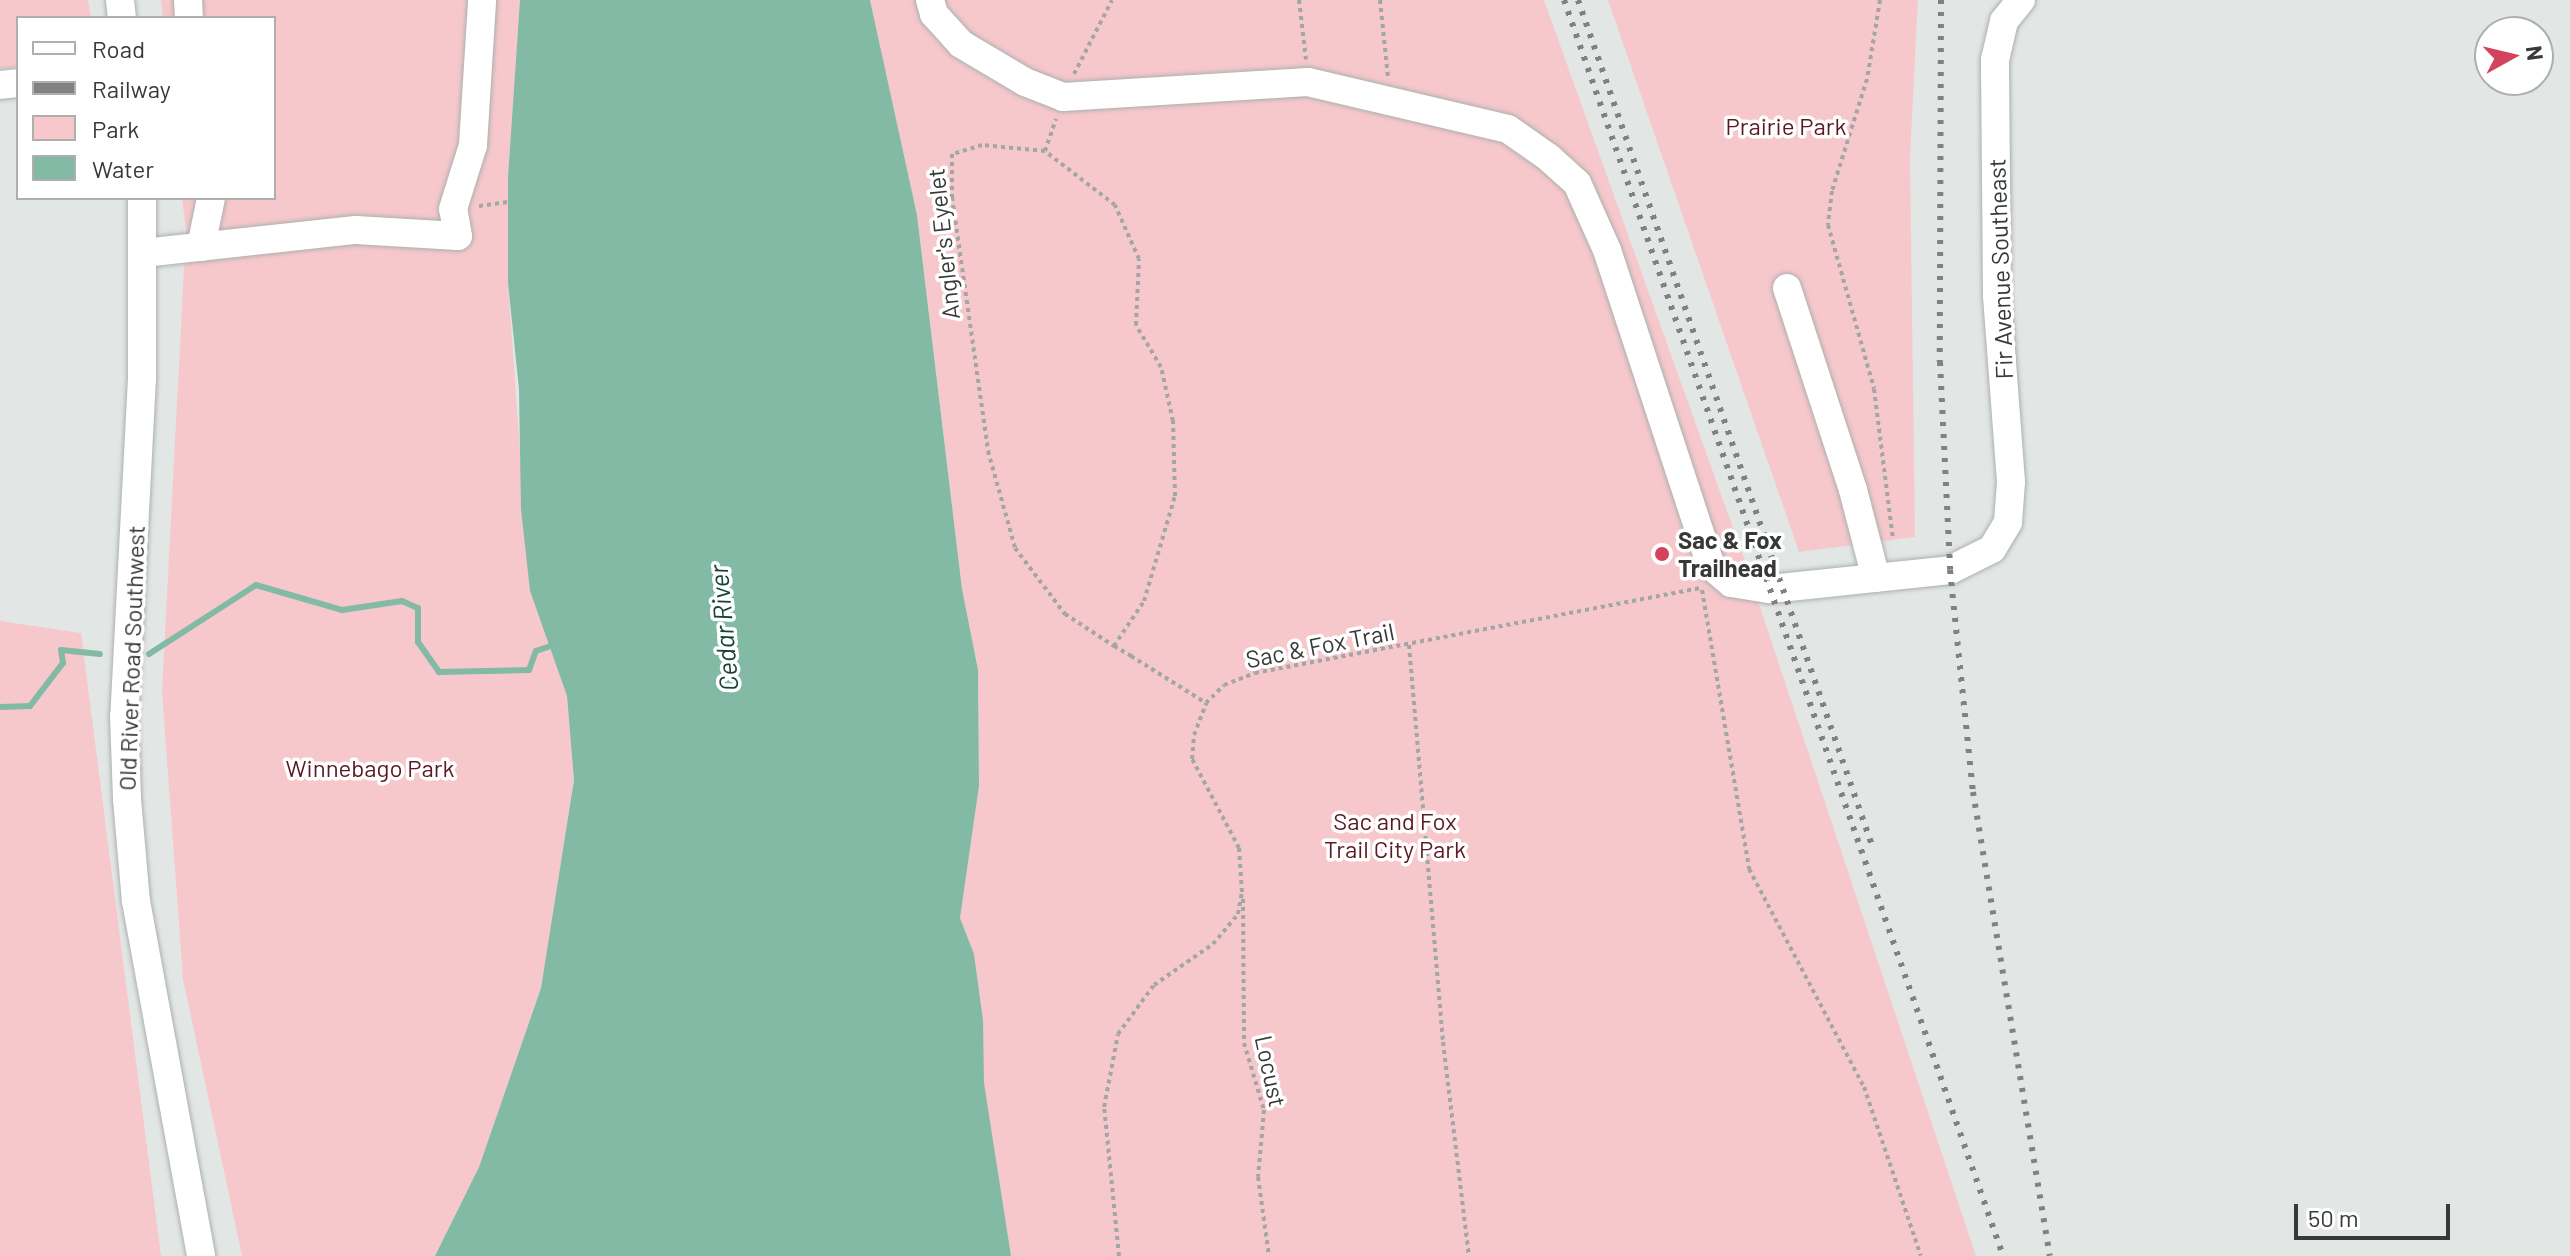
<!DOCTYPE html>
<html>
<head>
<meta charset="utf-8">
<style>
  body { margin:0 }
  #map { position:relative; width:2570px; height:1256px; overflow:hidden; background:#e2e7e5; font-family:Barlow,sans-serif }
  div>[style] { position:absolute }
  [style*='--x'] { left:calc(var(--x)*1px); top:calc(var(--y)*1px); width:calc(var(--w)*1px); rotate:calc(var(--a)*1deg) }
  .green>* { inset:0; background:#f7c8cb }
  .water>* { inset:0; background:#82baa6 }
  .stream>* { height:6px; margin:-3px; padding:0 3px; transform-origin:3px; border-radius:3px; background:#82baa6 }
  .path>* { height:4px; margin-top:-2px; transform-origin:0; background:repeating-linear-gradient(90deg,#a3a6a5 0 4px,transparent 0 8px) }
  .roads { filter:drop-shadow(0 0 2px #acb0af) drop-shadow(0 0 2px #acb0af) }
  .minor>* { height:28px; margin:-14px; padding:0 14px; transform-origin:14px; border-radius:14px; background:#fff }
  .rail>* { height:6px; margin-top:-3px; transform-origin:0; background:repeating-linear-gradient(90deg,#808281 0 4px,transparent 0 12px) }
  .dots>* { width:22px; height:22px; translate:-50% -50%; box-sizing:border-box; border:4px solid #fff; border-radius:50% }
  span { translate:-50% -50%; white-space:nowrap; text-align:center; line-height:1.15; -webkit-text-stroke:7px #fff; paint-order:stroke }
  .park-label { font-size:24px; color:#5a1924 }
  .street-label { font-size:24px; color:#373838 }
  .poi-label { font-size:24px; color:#373838; font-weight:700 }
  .left { translate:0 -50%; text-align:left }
  .water-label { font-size:26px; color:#154537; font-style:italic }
  .legend { position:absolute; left:16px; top:16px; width:260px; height:184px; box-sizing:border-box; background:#fff; border:2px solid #afafaf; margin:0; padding:10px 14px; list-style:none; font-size:24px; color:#373838 }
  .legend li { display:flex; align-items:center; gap:16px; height:40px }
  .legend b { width:40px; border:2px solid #afafaf }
  .north { position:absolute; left:2474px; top:16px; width:80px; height:80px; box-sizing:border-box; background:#fff; border:2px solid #afafaf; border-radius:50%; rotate:82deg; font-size:22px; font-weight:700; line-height:32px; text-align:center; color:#373838 }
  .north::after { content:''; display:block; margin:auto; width:28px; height:36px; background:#d4435e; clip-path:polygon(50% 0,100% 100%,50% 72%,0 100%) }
  .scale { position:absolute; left:2294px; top:1204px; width:156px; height:36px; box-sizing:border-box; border:4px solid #373838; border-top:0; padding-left:10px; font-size:24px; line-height:28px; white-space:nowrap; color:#373838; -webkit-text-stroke:6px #fff; paint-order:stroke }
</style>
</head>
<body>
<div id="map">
  <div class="green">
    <div style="clip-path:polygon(0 0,88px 0,91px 18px,18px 18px,18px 67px,0 69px)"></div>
    <div style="clip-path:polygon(161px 0,520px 0,508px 177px,508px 283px,530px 591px,567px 696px,574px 780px,541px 988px,479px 1167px,435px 1256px,242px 1256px,183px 979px,162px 691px,186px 230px,182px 198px,274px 198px,274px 18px,163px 18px)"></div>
    <div style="clip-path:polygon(870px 0,1544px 0,1742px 553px,1976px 1256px,1011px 1256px,983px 1083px,983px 1020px,974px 954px,960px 918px,979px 786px,978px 671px,962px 589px,917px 215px)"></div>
    <div style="clip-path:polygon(1608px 0,1918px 0,1910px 158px,1915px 537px,1799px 552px)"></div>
    <div style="clip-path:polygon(0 621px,81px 633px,161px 1256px,0 1256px)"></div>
  </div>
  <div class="water">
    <div style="clip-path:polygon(520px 0,870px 0,917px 215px,962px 589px,978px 670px,979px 786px,960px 918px,974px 954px,983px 1020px,984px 1083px,1011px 1256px,435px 1256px,479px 1167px,541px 988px,574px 780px,567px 696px,530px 591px,521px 509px,519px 389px,508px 283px,508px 177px)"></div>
  </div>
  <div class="stream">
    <div style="--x:149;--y:654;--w:127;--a:-32.8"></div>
    <div style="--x:256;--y:585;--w:90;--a:16.2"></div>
    <div style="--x:342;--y:610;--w:61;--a:-8.5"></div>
    <div style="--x:402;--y:601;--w:17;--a:24"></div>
    <div style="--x:418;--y:608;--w:34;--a:90"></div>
    <div style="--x:418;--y:642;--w:37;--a:55"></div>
    <div style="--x:439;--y:672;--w:90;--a:-1.3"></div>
    <div style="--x:529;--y:670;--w:20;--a:-70"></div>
    <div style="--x:536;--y:651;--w:21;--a:-19"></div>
    <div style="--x:0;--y:707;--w:30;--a:-2"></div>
    <div style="--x:30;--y:706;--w:54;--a:-52.5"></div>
    <div style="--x:63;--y:663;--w:13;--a:-99"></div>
    <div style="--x:61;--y:650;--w:39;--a:6"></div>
  </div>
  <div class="path">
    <div style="--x:1299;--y:0;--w:60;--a:83.3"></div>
    <div style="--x:1380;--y:0;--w:77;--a:84.1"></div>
    <div style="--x:1880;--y:0;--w:80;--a:99.3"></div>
    <div style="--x:1867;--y:79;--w:117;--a:107.4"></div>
    <div style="--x:1832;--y:191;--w:34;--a:97"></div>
    <div style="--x:1828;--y:225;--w:170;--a:74.3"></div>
    <div style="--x:1874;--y:389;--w:151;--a:82.8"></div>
    <div style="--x:1074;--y:74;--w:83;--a:-62.8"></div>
    <div style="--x:1045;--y:151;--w:34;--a:-71"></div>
    <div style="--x:479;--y:206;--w:29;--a:-8"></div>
    <div style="--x:1702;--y:590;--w:283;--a:80.4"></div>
    <div style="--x:1749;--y:869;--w:246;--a:62.2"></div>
    <div style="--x:1864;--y:1087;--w:178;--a:71.4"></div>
    <div style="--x:1409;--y:645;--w:398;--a:85.1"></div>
    <div style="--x:1443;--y:1042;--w:216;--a:83.1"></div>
    <div style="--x:1114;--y:646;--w:54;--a:-56.3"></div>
    <div style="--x:1144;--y:601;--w:109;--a:-73.6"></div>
    <div style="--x:1175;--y:496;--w:75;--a:-91.5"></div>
    <div style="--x:1173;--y:421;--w:55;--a:-102.5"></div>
    <div style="--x:1161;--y:367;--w:49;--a:-120.8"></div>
    <div style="--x:1136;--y:325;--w:66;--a:-87.4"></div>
    <div style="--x:1139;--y:259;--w:59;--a:-114"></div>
    <div style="--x:1115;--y:205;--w:88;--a:-142.4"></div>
    <div style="--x:1045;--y:151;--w:63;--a:-174.6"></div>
    <div style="--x:982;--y:145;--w:31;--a:163"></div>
    <div style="--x:952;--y:154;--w:43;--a:90"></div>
    <div style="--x:952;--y:197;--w:257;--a:81.9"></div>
    <div style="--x:988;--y:451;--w:101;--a:74.4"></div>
    <div style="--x:1015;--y:548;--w:83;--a:52.9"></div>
    <div style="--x:1065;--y:614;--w:59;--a:33.1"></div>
    <div style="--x:1114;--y:646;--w:20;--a:30"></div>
    <div style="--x:1131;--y:656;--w:89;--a:32.1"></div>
    <div style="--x:1243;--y:899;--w:144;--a:89.6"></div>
    <div style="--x:1244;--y:1043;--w:70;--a:73.4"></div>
    <div style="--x:1264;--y:1110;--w:67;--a:95.1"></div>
    <div style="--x:1258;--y:1177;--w:80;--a:82.1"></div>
    <div style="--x:1119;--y:1256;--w:150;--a:-95.7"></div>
    <div style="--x:1104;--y:1107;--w:74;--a:-79.1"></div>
    <div style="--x:1118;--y:1034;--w:61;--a:-53.7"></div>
    <div style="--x:1154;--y:985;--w:72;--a:-34.8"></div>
    <div style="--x:1213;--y:944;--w:39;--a:-50"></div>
    <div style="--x:1238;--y:914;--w:22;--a:-80"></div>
    <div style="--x:1242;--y:892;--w:44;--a:-93.9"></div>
    <div style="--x:1239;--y:848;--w:101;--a:-117.8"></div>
    <div style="--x:1192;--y:759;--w:24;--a:-85"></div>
    <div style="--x:1194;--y:735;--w:34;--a:-69"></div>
    <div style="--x:1206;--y:703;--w:25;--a:-45"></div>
    <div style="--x:1224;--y:685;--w:33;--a:-21"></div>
    <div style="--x:1255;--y:673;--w:452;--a:-10.8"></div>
  </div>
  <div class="roads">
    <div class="minor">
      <div style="--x:120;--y:0;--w:18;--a:84"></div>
      <div style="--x:188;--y:0;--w:18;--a:87"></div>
      <div style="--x:930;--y:0;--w:15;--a:74"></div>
      <div style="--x:934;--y:14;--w:40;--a:48"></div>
      <div style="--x:961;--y:44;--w:74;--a:30.7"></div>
      <div style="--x:1025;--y:82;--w:41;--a:21.5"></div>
      <div style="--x:1063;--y:97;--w:245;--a:-3.5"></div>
      <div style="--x:1308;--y:82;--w:205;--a:13.2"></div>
      <div style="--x:1508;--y:129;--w:49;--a:35"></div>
      <div style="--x:1548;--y:157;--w:39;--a:42"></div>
      <div style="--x:1577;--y:183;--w:73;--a:65.9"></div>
      <div style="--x:1607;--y:250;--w:333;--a:71.8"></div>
      <div style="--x:1711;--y:566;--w:26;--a:40"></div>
      <div style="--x:1731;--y:583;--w:39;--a:9"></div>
      <div style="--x:1770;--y:589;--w:181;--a:-6"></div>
      <div style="--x:1950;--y:570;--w:47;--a:-26.6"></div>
      <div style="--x:1992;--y:549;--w:31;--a:-59"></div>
      <div style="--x:2008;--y:522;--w:40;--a:-85.7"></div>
      <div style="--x:2011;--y:482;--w:188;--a:-94.3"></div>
      <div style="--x:1997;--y:295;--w:235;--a:-90.5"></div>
      <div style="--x:1995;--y:60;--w:40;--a:-77"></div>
      <div style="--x:2004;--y:21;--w:27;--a:-51"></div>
      <div style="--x:0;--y:85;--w:18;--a:-6"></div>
      <div style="--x:142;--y:198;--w:180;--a:90"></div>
      <div style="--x:142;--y:378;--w:338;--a:93"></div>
      <div style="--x:124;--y:716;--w:83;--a:87.9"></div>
      <div style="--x:127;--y:799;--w:102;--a:85"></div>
      <div style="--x:136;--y:901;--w:361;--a:79.6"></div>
      <div style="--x:201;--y:247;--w:50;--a:-78.5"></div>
      <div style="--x:143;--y:253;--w:214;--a:-6.2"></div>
      <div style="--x:356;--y:230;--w:102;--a:3.4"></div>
      <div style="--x:458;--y:236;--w:27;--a:-100"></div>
      <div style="--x:453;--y:209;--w:67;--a:-72.6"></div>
      <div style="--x:473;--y:145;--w:145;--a:-86.4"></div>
      <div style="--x:1787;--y:288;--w:213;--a:71.9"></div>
      <div style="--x:1853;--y:490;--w:91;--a:75.4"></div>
    </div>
  </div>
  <div class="rail">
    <div style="--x:1564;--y:0;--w:1331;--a:70.73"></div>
    <div style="--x:1578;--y:0;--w:898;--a:70.82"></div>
    <div style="--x:1941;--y:0;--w:362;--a:90.2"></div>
    <div style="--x:1940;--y:362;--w:208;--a:87.2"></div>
    <div style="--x:1950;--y:570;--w:223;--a:84.1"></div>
    <div style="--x:1973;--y:792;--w:470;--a:80.6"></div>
  </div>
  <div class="dots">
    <div style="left:1662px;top:554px;background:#d4435e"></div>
  </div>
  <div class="park-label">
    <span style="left:1786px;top:126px">Prairie Park</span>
    <span style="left:370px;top:768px">Winnebago Park</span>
    <span style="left:1395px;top:835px">Sac and Fox<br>Trail City Park</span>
  </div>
  <div class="street-label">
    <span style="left:943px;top:244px;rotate:-96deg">Angler's Eyelet</span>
    <span style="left:2000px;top:269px;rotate:-92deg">Fir Avenue Southeast</span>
    <span style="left:1320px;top:645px;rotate:-11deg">Sac &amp; Fox Trail</span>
    <span style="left:131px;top:658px;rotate:-88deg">Old River Road Southwest</span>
    <span style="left:1271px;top:1071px;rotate:78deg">Locust</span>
  </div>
  <div class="poi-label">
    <span class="left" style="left:1678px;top:554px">Sac &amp; Fox<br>Trailhead</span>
  </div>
  <div class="water-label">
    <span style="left:723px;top:628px;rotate:-95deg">Cedar River</span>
  </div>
  <ul class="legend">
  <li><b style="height:10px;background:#fff"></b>Road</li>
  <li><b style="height:10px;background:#808281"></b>Railway</li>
  <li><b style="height:22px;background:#f7c8cb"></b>Park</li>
  <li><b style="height:22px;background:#82baa6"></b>Water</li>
  </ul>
  <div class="north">N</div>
  <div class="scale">50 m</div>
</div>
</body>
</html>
